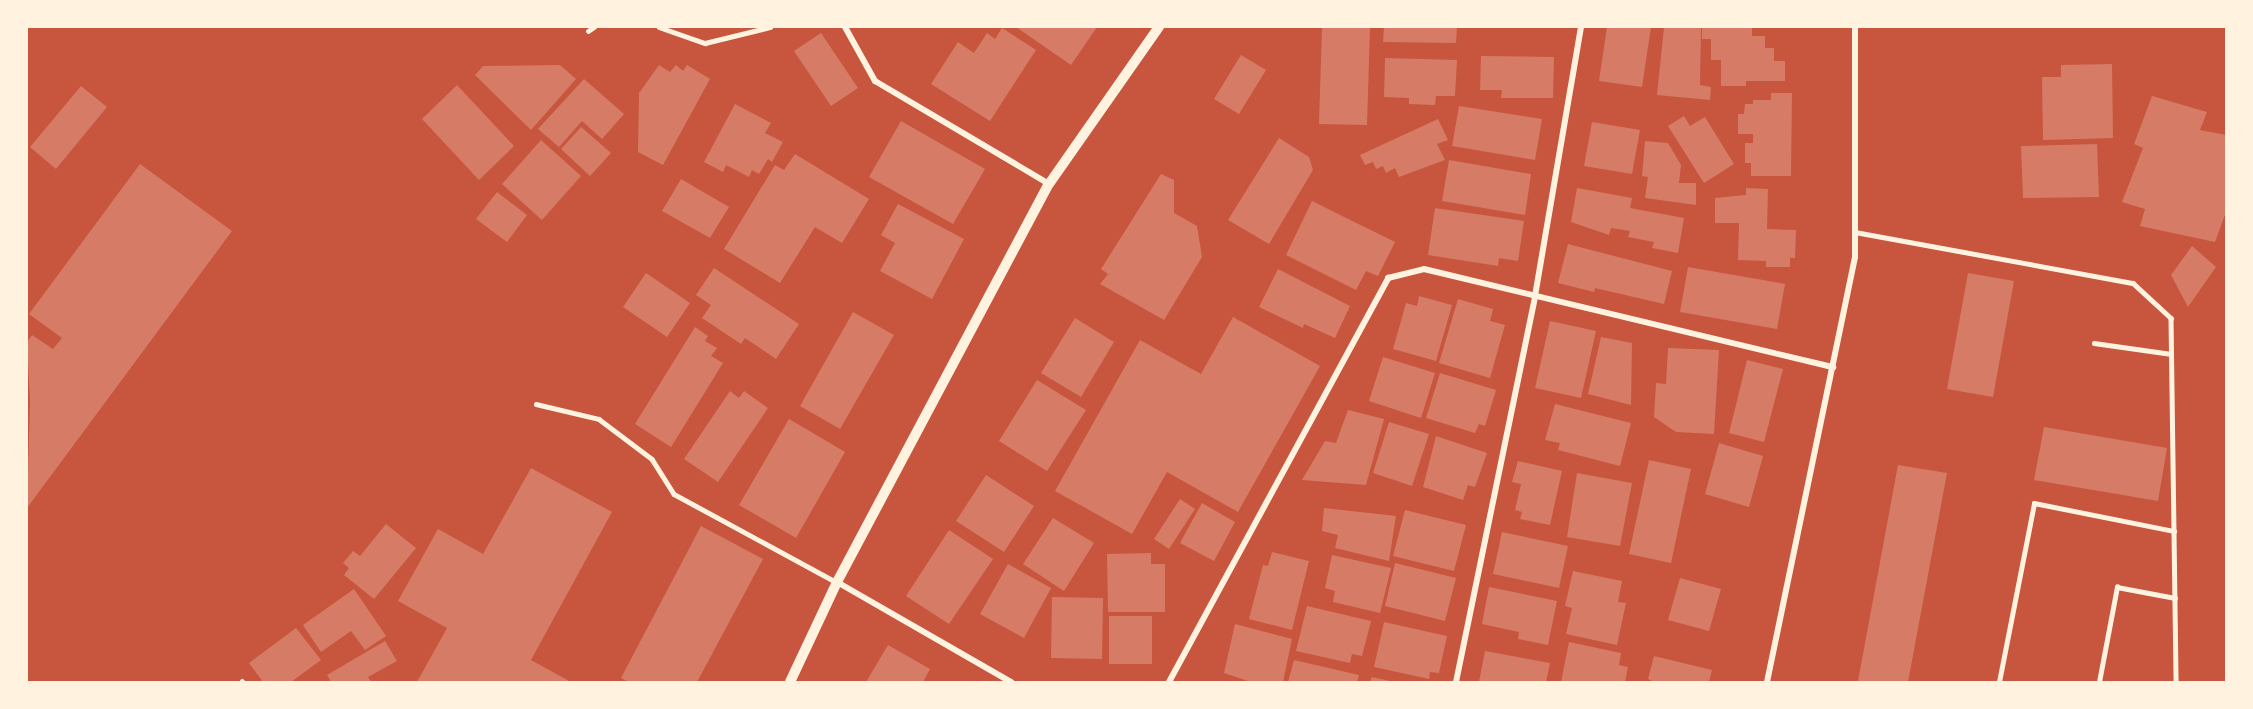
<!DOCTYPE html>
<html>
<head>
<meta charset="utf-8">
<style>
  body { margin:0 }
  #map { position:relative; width:2253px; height:709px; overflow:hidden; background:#c8553d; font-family:Karla,sans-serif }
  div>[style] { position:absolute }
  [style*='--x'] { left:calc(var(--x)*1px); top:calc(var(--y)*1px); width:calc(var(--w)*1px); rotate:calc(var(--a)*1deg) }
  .building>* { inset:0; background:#d67c66 }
  .service>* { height:4.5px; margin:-2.25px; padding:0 2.25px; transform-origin:2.25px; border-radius:2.25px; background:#fff3e0 }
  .minor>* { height:6px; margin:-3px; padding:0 3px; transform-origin:3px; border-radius:3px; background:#fff3e0 }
  .tertiary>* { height:10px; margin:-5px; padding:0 5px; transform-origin:5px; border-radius:5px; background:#fff3e0 }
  span { translate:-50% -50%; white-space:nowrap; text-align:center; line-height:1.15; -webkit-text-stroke:4.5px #fff3e0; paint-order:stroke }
  .frame { position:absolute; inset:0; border:28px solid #fff3e0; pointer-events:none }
</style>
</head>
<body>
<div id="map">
  <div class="building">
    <div style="clip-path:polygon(1016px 27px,1097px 27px,1071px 65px)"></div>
    <div style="clip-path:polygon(1322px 27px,1370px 27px,1367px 125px,1319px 124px)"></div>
    <div style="clip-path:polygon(1384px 27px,1457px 27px,1456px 43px,1383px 42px)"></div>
    <div style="clip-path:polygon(1607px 27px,1651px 27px,1642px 87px,1599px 81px)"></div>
    <div style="clip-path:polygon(1664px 27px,1701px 27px,1700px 85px,1711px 87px,1710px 100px,1657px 95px)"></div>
    <div style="clip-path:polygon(1702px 27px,1752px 27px,1752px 36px,1765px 36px,1765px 48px,1774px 48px,1774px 61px,1785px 61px,1785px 81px,1746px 81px,1746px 86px,1721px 86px,1721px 60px,1711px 60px,1711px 39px,1702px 39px)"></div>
    <div style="clip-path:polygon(1002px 28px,1036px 50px,990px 121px,931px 84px,958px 42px,974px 53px,987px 33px,995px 39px)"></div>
    <div style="clip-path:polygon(821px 33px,858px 88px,831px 106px,794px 51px)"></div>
    <div style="clip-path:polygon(1241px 55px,1266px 70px,1239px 114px,1214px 99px)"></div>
    <div style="clip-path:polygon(1481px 56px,1554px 57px,1553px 98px,1501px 98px,1502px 90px,1480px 90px)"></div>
    <div style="clip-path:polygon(1385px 58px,1457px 60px,1455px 96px,1436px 96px,1435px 105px,1409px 104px,1409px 98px,1384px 97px)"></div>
    <div style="clip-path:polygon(2112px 64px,2113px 138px,2043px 140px,2042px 77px,2061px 77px,2061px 65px)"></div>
    <div style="clip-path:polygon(560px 65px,576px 79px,531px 130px,475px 75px,483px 66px)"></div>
    <div style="clip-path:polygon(659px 65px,670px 72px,676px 65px,683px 71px,687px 65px,710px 79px,663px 165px,638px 152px,639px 93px)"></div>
    <div style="clip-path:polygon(584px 79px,624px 114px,602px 139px,582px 121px,559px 147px,538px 129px)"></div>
    <div style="clip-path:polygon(457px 85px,514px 146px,479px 180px,422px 119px)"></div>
    <div style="clip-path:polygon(81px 86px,107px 107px,56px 169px,30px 147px)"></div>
    <div style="clip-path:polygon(1771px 93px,1792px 93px,1791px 176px,1751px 176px,1751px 163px,1745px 163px,1745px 143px,1753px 143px,1753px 134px,1738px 134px,1738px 114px,1744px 114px,1745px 104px,1753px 104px,1753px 100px,1771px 100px)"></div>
    <div style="clip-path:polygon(2152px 96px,2207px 112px,2200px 130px,2226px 135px,2226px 212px,2215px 242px,2140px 226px,2145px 209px,2122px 202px,2143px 148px,2134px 144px)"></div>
    <div style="clip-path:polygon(735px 104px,771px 123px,765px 133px,783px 142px,772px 162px,768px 159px,759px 174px,752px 170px,749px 177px,726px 165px,723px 172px,704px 162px)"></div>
    <div style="clip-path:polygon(1459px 106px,1542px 119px,1535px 160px,1452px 146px)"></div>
    <div style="clip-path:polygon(1684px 116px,1690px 126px,1705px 117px,1734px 164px,1704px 183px,1668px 126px)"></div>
    <div style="clip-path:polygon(1438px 119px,1448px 140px,1437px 144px,1445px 160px,1399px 177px,1395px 168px,1386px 173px,1383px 166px,1376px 169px,1373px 162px,1365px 165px,1360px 155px)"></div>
    <div style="clip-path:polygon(901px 121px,985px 169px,953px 224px,869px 177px)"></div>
    <div style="clip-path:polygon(1592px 122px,1640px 130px,1632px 174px,1584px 166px)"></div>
    <div style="clip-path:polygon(581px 127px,611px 153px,590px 176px,561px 149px)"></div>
    <div style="clip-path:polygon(1279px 138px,1309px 157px,1313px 170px,1269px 244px,1228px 220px)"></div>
    <div style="clip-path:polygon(541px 140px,581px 176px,542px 220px,502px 184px)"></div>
    <div style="clip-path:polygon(1645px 141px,1668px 143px,1681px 165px,1679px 183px,1696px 183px,1696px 205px,1645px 198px,1648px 177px,1642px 176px)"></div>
    <div style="clip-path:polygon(2097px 144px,2099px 197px,2023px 198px,2021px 146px)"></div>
    <div style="clip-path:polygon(795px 154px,869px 199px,842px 243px,815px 227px,780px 283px,724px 249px,775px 165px,784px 170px)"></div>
    <div style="clip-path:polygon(1449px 160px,1531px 174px,1525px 215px,1442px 201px)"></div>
    <div style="clip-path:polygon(140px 164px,232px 231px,27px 508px,30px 401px,27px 342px,32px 335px,53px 349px,62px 338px,29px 314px)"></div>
    <div style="clip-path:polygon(1161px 174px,1174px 180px,1174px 213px,1197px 226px,1202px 257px,1164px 320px,1100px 284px,1108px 274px,1101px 269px)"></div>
    <div style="clip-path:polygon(681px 179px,729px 207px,710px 238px,662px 211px)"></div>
    <div style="clip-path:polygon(1577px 188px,1632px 198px,1630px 208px,1684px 218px,1678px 253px,1652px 248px,1654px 242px,1628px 237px,1630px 231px,1611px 228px,1609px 235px,1571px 222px)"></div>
    <div style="clip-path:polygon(1746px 188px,1768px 189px,1767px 229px,1796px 230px,1795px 258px,1790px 258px,1790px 267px,1766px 267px,1766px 261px,1738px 260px,1739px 223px,1715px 223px,1715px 198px,1746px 195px)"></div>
    <div style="clip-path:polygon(497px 192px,527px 215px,507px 242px,476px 219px)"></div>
    <div style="clip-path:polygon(1312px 201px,1395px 242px,1378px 276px,1366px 271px,1356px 290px,1286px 255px)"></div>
    <div style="clip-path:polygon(898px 204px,964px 239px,932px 299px,880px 271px,895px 243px,881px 235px)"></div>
    <div style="clip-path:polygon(1435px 208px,1524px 221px,1518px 261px,1499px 258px,1498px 266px,1428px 255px)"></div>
    <div style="clip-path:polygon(1568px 244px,1672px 271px,1664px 304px,1595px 288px,1594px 292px,1558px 283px)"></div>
    <div style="clip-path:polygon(2192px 246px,2216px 267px,2188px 307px,2171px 275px)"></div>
    <div style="clip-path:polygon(1688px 267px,1785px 284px,1777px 329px,1680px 312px)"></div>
    <div style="clip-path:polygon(714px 268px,799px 324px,776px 359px,745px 338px,741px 344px,702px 318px,711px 305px,696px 295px)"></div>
    <div style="clip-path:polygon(1278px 269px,1350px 306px,1335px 338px,1304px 324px,1303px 328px,1259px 307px)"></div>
    <div style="clip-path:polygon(646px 273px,690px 303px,667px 337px,623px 307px)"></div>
    <div style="clip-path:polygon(1968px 273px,2014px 281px,1993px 397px,1947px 389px)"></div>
    <div style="clip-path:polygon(1419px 296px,1452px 305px,1436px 361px,1393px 349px,1406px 303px,1417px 306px)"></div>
    <div style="clip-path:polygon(1458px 299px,1493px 309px,1490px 321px,1505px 325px,1490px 378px,1439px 363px)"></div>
    <div style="clip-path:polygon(853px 312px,894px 335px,840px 429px,800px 406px)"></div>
    <div style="clip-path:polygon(1233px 317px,1320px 366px,1238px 512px,1167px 472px,1132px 534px,1055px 491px,1140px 340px,1201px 374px)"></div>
    <div style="clip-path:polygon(1075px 318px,1114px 342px,1081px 397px,1041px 373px)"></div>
    <div style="clip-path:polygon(1550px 321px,1596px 331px,1581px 398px,1535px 388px)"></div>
    <div style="clip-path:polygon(695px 327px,708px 336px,705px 341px,717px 348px,711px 356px,723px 363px,671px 447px,635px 424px)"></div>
    <div style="clip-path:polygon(1601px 337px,1632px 343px,1631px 405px,1588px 394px)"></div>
    <div style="clip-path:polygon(1668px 348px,1719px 350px,1714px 434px,1676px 432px,1654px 417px,1656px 383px,1666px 384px)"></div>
    <div style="clip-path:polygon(1383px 357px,1435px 373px,1421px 418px,1369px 401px)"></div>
    <div style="clip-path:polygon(1747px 360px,1783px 369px,1764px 442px,1729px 433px)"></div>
    <div style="clip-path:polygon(1440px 373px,1496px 390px,1485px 426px,1479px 424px,1475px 433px,1426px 418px)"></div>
    <div style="clip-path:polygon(1037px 380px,1086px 410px,1047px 471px,999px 441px)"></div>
    <div style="clip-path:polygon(730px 391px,739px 398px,744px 391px,768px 408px,718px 482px,684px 459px)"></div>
    <div style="clip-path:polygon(1555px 404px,1631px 423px,1620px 466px,1558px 450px,1560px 443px,1545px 440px)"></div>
    <div style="clip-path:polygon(1348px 410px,1384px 419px,1366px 485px,1302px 480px,1325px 441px,1336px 443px)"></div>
    <div style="clip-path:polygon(789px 419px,845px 452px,796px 538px,739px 505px)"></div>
    <div style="clip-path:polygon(1389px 422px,1429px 434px,1412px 486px,1373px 473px)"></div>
    <div style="clip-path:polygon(2044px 427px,2167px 448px,2158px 501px,2034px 480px)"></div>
    <div style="clip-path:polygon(1436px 436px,1487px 453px,1475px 487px,1468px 485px,1463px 500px,1423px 487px)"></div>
    <div style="clip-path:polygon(1719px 443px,1763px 456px,1749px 507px,1705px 494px)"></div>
    <div style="clip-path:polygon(1649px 460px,1691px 469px,1671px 563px,1629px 554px)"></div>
    <div style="clip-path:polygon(1518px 461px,1562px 471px,1550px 525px,1520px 519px,1522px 512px,1515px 510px,1521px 484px,1512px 482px)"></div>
    <div style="clip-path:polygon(1898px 465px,1947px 473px,1908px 682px,1863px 682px,1858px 681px)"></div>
    <div style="clip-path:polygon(531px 468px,612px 512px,531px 660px,571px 682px,417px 682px,447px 628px,398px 601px,438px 529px,483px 554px)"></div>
    <div style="clip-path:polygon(1577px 473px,1632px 483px,1620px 546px,1567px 537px)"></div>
    <div style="clip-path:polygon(986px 475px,1034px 506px,1004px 552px,956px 521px)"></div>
    <div style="clip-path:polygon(1180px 499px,1195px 509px,1169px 549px,1154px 539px)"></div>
    <div style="clip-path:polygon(1202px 503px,1235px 522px,1214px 561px,1180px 543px)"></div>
    <div style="clip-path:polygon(1324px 508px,1396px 516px,1389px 561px,1335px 548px,1338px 535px,1322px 531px)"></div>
    <div style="clip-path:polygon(1405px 510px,1466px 525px,1454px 571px,1393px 556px)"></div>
    <div style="clip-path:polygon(1053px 518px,1094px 543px,1064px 591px,1023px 564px)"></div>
    <div style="clip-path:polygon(386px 524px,416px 548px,374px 599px,344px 575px,349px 568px,343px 563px,353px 551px,360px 556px)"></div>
    <div style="clip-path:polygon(701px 526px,763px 559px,697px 682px,629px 682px,621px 678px)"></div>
    <div style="clip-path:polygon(949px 530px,993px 559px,949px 624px,906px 596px)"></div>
    <div style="clip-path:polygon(1502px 532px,1568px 546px,1559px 588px,1493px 574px)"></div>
    <div style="clip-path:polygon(1272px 552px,1309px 561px,1292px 630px,1249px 619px,1263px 565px,1268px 566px)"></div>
    <div style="clip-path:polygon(1151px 553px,1151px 564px,1165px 564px,1165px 612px,1108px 612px,1107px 554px)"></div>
    <div style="clip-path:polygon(1332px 555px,1391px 568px,1380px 613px,1333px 602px,1335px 591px,1325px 588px)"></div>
    <div style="clip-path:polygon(1395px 563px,1456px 578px,1445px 621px,1385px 606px)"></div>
    <div style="clip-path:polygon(1008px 564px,1051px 588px,1024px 638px,980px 614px)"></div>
    <div style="clip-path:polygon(1573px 571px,1622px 581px,1618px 602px,1626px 603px,1617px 645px,1566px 634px,1572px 608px,1565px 606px)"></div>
    <div style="clip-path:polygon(1680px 578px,1721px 589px,1709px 631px,1668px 620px)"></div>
    <div style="clip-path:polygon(1489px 587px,1557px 601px,1548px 645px,1518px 639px,1519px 632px,1482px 624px)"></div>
    <div style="clip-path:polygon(354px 589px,386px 636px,365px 650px,351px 631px,321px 652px,303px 625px)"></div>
    <div style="clip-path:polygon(1052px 597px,1103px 598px,1102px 659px,1051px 658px)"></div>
    <div style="clip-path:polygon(1307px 606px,1371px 621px,1362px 656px,1352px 654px,1350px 663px,1296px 651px)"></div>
    <div style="clip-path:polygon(1109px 616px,1152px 616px,1152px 664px,1109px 664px)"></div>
    <div style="clip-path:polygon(1384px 622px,1447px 636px,1439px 673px,1430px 672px,1429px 679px,1374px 667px)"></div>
    <div style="clip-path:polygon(1235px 624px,1292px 639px,1283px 682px,1251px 682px,1224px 673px)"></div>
    <div style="clip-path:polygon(296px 628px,321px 660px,291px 682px,263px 682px,249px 663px)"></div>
    <div style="clip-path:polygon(385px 641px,397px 661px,368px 677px,371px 682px,331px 682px,327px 675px)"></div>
    <div style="clip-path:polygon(1569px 642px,1621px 653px,1619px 665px,1628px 667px,1625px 682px,1561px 682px)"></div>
    <div style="clip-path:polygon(888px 645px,930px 669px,923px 682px,866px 682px)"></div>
    <div style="clip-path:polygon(1485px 651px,1550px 663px,1546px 682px,1479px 682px)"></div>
    <div style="clip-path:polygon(1654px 656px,1712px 670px,1709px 682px,1654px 682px,1648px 679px)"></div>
    <div style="clip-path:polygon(1294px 660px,1359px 675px,1357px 682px,1288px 682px)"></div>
    <div style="clip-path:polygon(1372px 677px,1390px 681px,1390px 682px,1370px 682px)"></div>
  </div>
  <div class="service">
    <div style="--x:659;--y:27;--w:49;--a:19.2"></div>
    <div style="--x:705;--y:43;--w:67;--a:-13.8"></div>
    <div style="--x:588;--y:31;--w:7;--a:-34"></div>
    <div style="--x:1855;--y:232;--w:283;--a:10.4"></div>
    <div style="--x:2133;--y:283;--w:52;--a:42.6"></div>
    <div style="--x:2171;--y:318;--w:364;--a:89.2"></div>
    <div style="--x:2094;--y:343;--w:78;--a:8.1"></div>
    <div style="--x:536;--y:404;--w:65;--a:13.4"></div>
    <div style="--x:599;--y:419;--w:66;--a:37"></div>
    <div style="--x:652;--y:459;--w:41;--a:57.8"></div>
    <div style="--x:674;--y:494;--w:184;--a:28.5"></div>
    <div style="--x:242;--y:681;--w:1;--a:45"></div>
    <div style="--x:1999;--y:682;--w:182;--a:-78.9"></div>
    <div style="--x:2034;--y:503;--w:143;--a:11.3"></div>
    <div style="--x:2099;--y:682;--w:97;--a:-79.3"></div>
    <div style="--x:2117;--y:587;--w:59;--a:10.7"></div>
  </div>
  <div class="minor">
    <div style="--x:845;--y:27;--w:62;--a:60.9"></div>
    <div style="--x:875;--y:81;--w:202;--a:30.6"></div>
    <div style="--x:837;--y:582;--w:201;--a:29.9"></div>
    <div style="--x:1169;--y:682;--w:460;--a:-61.5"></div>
    <div style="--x:1388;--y:278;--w:37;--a:-14"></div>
    <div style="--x:1424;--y:269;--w:421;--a:13.5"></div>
    <div style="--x:1456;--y:682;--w:394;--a:-78.4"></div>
    <div style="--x:1535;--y:296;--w:273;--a:-80.3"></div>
    <div style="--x:1767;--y:682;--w:434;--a:-78.3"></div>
    <div style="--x:1855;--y:257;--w:230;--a:-90"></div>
  </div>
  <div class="tertiary">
    <div style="--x:790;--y:682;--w:110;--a:-64.8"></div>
    <div style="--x:837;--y:582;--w:451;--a:-62"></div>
    <div style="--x:1049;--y:184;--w:192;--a:-55"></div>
  </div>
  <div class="frame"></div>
</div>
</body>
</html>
